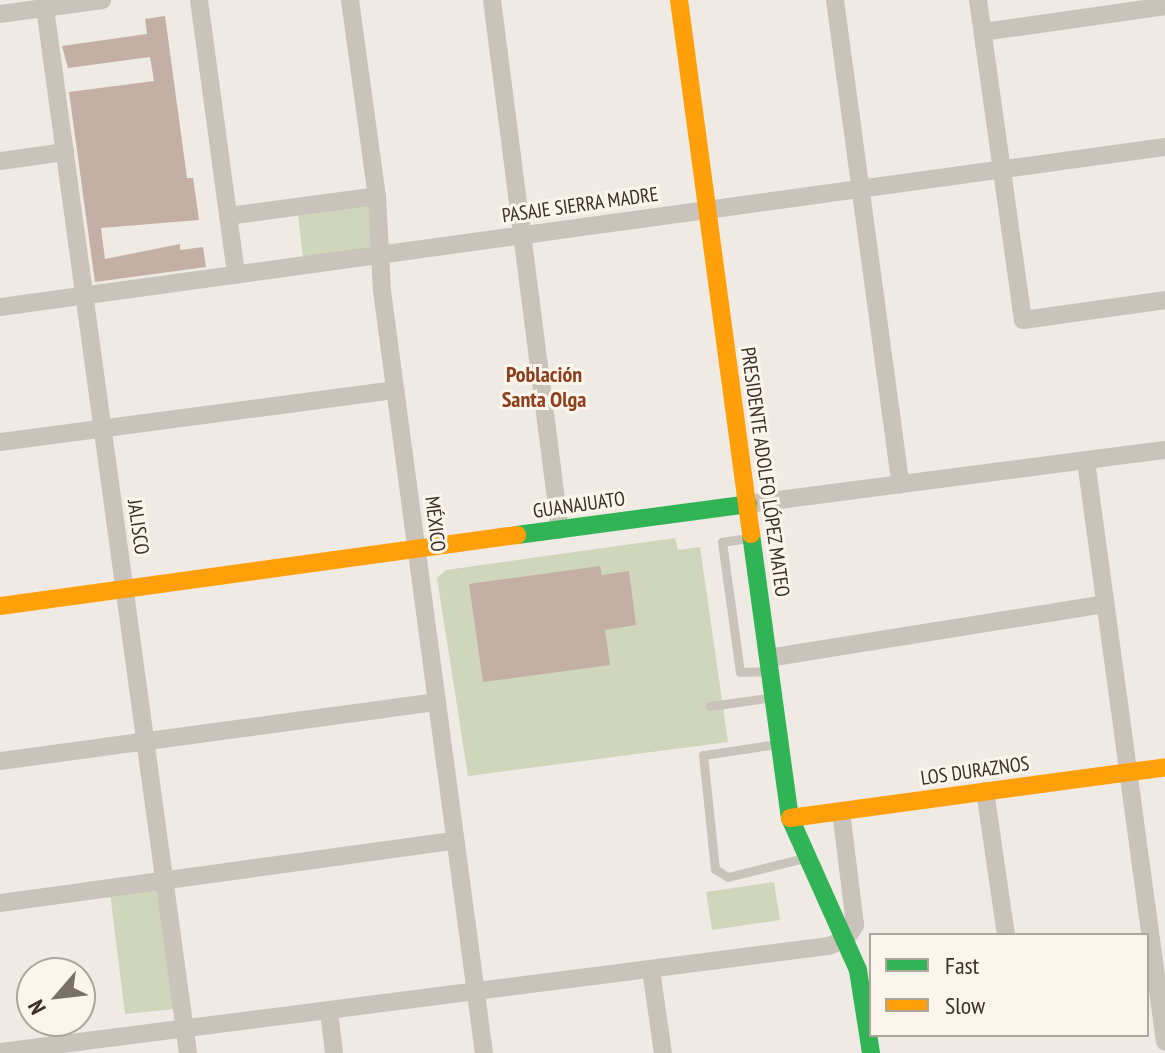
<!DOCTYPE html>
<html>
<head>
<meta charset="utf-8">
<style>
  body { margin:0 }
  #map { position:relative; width:1165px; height:1053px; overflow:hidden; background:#efeae3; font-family:"PT Sans Narrow",sans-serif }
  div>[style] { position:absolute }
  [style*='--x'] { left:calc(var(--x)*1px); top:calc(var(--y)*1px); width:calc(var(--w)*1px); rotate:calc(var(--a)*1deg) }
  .green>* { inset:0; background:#cfd6bc }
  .building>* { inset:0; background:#c4afa4 }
  .lane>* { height:9px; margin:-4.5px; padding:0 4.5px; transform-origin:4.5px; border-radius:4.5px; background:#c9c3bc }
  .street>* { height:18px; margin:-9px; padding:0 9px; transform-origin:9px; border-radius:9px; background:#c9c3bc }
  .fast>* { height:18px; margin:-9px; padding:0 9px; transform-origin:9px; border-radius:9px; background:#30b455 }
  .slow>* { height:18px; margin:-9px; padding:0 9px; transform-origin:9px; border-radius:9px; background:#ff9f0a }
  span { translate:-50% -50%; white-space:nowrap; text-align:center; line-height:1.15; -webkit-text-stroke:6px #fbf5eb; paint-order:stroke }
  .street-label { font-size:20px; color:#3a2f29 }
  .neighbourhood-label { font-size:22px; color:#8f3e1c; font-weight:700 }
  .legend { position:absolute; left:869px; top:933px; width:280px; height:104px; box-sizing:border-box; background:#fbf5eb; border:2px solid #aea69d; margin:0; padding:10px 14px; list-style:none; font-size:24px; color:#3a2f29 }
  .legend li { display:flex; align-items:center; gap:16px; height:40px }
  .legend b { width:40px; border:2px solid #aea69d }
  .north { position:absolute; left:16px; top:957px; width:80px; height:80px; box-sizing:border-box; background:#fbf5eb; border:2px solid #aea69d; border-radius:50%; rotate:242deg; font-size:22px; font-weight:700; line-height:32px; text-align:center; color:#3a2f29 }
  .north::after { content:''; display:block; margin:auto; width:28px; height:36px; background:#79706a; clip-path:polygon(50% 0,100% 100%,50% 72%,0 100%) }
</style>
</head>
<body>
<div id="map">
  <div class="green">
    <div style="clip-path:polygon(371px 204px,372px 248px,303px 257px,298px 215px)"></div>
    <div style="clip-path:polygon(675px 538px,678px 550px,700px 547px,728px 742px,468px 776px,437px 578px,446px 570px)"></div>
    <div style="clip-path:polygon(774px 882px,780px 920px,712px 930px,706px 892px)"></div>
    <div style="clip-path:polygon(160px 887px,175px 1009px,125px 1014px,110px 893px)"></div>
  </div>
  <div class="building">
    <div style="clip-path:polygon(165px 16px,187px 178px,193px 178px,199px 220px,101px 228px,105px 259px,180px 244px,180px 250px,203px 247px,206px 267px,95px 282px,69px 92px,154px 81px,150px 57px,68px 68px,62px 46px,147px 34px,145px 19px)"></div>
    <div style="clip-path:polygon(600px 566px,602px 575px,629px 571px,636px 625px,605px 630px,610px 665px,483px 682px,469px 584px)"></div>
  </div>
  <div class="lane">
    <div style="--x:749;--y:538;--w:27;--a:172"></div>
    <div style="--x:722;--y:542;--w:131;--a:82.1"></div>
    <div style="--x:740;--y:672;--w:27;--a:-2"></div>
    <div style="--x:710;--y:706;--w:65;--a:-8"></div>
    <div style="--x:777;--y:744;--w:75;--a:171.5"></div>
    <div style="--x:703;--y:755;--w:115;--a:84"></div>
    <div style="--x:715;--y:869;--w:15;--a:32"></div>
    <div style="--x:728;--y:877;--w:74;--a:-14"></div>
  </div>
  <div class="street">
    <div style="--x:199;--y:0;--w:277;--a:82.3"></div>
    <div style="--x:350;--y:0;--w:198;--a:82.2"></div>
    <div style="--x:377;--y:196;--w:95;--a:87"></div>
    <div style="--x:382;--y:291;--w:769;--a:82.38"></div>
    <div style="--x:492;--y:0;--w:534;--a:82.69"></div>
    <div style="--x:835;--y:0;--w:489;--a:82.3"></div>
    <div style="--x:978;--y:0;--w:323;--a:82"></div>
    <div style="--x:1023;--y:320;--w:143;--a:-8"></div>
    <div style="--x:45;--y:8;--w:1055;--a:82.21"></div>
    <div style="--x:0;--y:14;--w:103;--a:-7.8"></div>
    <div style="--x:983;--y:32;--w:184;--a:-8.1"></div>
    <div style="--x:0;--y:161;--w:66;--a:-7.9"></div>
    <div style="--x:228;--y:216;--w:150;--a:-7.6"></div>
    <div style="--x:0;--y:307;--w:1176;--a:-7.82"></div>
    <div style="--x:0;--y:442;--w:399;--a:-7.5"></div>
    <div style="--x:1086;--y:461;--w:586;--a:82.26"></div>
    <div style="--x:748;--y:504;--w:420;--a:-7.4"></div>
    <div style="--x:768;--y:658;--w:342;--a:-9.1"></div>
    <div style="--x:0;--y:761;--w:441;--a:-7.7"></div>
    <div style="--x:985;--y:791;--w:146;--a:81.7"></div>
    <div style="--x:0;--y:903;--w:459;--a:-7.8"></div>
    <div style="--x:651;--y:970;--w:84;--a:81.8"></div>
    <div style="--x:329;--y:1011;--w:42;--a:83.2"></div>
    <div style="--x:0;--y:1052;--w:836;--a:-7.29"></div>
    <div style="--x:829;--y:946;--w:18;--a:-22"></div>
    <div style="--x:846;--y:939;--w:17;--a:-57"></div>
    <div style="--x:855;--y:925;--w:115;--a:-97"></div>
  </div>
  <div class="fast">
    <div style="--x:751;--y:534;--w:287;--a:82.2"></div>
    <div style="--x:790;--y:818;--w:167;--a:65.9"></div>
    <div style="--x:858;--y:970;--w:84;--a:81.1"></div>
    <div style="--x:517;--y:535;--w:233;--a:-7.6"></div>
  </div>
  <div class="slow">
    <div style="--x:679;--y:0;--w:539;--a:82.32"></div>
    <div style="--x:0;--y:606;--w:522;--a:-7.82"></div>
    <div style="--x:790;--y:818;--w:378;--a:-7.7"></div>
  </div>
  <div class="street-label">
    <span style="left:580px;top:205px;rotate:-8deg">PASAJE SIERRA MADRE</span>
    <span style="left:765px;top:472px;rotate:82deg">PRESIDENTE ADOLFO LÓPEZ MATEO</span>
    <span style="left:579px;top:505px;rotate:-8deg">GUANAJUATO</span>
    <span style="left:435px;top:524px;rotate:83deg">MÉXICO</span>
    <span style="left:138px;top:527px;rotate:82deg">JALISCO</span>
    <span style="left:975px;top:771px;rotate:-8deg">LOS DURAZNOS</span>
  </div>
  <div class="neighbourhood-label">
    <span style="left:544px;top:387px">Población<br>Santa Olga</span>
  </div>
  <ul class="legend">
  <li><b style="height:10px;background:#30b455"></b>Fast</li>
  <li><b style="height:10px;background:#ff9f0a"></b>Slow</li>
  </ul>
  <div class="north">N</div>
</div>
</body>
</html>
